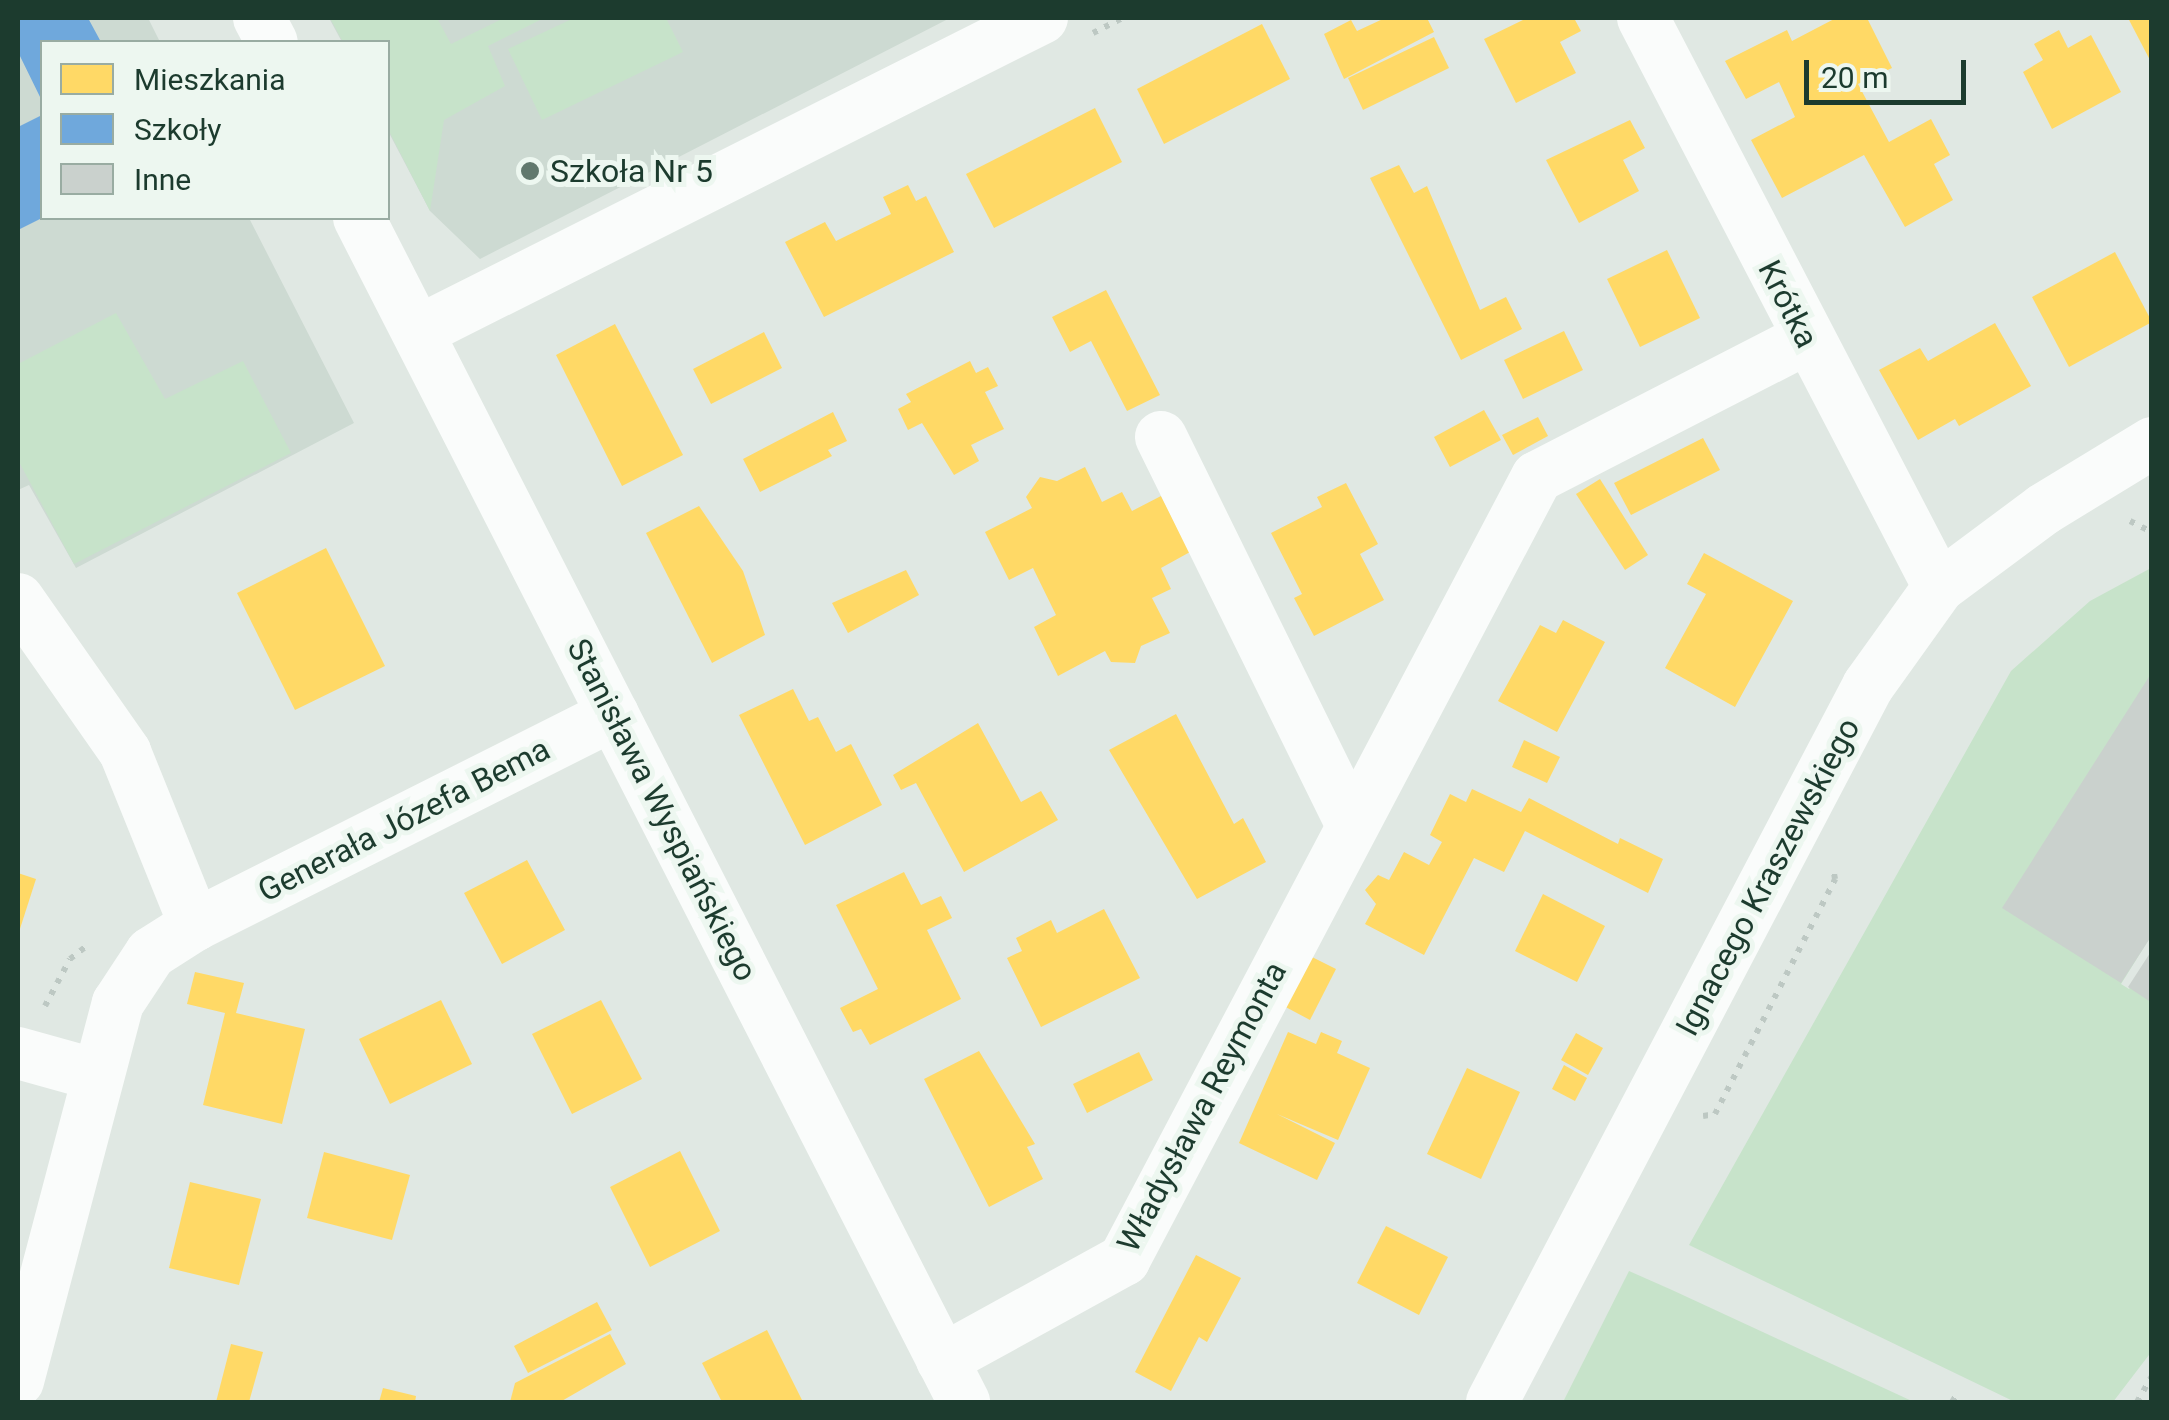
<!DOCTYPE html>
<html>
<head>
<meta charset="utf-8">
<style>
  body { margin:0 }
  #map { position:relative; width:2169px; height:1420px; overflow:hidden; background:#e0e8e3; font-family:Roboto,sans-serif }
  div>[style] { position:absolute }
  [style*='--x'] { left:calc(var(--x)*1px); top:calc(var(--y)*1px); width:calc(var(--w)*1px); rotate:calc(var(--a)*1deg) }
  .built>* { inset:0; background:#cddad2 }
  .green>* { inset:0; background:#c7e3ca }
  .homes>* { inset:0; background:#ffd966 }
  .schools>* { inset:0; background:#6fa8dc }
  .building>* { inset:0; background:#cad1cd }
  .path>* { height:6px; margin-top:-3px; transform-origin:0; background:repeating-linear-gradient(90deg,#bdc8c3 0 5px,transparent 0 13px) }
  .minor>* { height:52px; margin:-26px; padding:0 26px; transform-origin:26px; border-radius:26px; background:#fafcfb }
  .dots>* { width:28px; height:28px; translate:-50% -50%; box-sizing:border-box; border:5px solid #edf7f0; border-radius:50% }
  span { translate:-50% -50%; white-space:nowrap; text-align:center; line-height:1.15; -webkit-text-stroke:10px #edf7f0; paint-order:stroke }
  .poi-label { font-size:32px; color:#1c3b2e }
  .left { translate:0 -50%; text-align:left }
  .street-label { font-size:32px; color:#1c3b2e }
  .frame { position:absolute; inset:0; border:20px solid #1c3b2e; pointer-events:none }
  .legend { position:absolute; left:40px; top:40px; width:350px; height:180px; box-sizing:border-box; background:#edf7f0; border:2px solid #99aca2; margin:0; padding:12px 18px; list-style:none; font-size:30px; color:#1c3b2e }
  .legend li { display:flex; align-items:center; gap:20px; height:50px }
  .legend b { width:50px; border:2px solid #99aca2 }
  .scale { position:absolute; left:1804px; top:60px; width:162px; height:45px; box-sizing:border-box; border:5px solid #1c3b2e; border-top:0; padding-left:12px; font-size:30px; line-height:35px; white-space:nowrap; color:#1c3b2e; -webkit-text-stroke:8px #edf7f0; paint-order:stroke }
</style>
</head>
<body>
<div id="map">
  <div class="built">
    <div style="clip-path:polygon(18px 18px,148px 18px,160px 42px,42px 42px,42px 218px,249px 218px,354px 423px,76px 568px,29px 485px,18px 490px)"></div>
    <div style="clip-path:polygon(329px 18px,950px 18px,480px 259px,430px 211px,388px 131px,388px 42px,342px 42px)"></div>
  </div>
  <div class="green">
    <div style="clip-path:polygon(330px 18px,437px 18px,451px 44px,504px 18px,544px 18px,488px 46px,505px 86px,444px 120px,430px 211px,388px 129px,388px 42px,343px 42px)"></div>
    <div style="clip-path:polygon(574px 18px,666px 18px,683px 52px,542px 120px,508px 49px)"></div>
    <div style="clip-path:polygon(116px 313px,165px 399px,243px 361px,291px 453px,74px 564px,18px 460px,18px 364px)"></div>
    <div style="clip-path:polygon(2151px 568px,2151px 936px,2121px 984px,2129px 989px,2151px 953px,2152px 1351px,2113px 1402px,2015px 1402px,1689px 1245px,2011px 671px,2090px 601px)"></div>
    <div style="clip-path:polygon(1629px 1271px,1672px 1290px,1914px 1402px,1563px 1402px)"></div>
  </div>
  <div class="homes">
    <div style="clip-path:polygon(1385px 18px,1427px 18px,1434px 32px,1344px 79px,1324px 34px,1351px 20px,1357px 31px)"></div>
    <div style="clip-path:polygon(1527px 18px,1574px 18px,1581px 31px,1560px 42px,1576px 73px,1516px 103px,1484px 39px)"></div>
    <div style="clip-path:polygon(1836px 18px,1867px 18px,1892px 68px,1858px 84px,1889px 142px,1931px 119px,1950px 155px,1934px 164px,1953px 200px,1905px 227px,1864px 155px,1782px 198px,1751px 140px,1795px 117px,1779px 82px,1746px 99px,1725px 61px,1787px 30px,1792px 41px)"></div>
    <div style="clip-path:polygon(2128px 18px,2152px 18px,2152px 64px)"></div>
    <div style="clip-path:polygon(1262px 24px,1290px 79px,1164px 144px,1137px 89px)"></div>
    <div style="clip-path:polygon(2059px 30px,2068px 48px,2091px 35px,2121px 92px,2052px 129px,2023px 72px,2043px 60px,2034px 44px)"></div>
    <div style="clip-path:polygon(1434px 37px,1449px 68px,1363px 110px,1348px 78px)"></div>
    <div style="clip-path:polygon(1095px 108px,1122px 162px,994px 228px,966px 174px)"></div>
    <div style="clip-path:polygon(1630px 120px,1645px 148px,1623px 160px,1639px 191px,1579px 223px,1546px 160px)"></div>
    <div style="clip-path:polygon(1399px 165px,1414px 193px,1427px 186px,1480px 310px,1506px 297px,1522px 329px,1461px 360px,1370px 178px)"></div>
    <div style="clip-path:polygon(908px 185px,916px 201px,926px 196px,954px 252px,824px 317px,785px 242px,825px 222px,836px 241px,891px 214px,883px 197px)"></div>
    <div style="clip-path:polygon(1667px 250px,1700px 318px,1640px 347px,1607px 279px)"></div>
    <div style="clip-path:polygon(2115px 252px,2152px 322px,2069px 367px,2032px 297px)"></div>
    <div style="clip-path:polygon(1106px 290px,1160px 395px,1127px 411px,1091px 341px,1070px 352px,1052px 317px)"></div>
    <div style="clip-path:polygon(1995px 323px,2031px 386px,1959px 426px,1955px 419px,1918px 440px,1879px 370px,1920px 348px,1928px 361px)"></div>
    <div style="clip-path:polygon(615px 324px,683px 455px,622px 486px,556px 355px)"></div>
    <div style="clip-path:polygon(1564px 331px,1583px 370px,1523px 399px,1504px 360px)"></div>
    <div style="clip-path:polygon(764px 332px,782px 368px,711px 404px,693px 369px)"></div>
    <div style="clip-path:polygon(970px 361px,976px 373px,988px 367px,998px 386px,985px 392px,1004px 429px,971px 445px,979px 461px,954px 475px,922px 423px,908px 430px,898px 409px,911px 402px,906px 394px)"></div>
    <div style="clip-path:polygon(1484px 410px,1501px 440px,1450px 467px,1434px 437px)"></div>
    <div style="clip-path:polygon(833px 412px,847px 441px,828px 450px,832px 456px,760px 492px,743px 459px)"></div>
    <div style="clip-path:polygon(1538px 417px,1548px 436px,1513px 455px,1502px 435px)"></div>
    <div style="clip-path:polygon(1703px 438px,1720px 470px,1631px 515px,1614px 483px)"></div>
    <div style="clip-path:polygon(1085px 467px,1102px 502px,1122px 492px,1132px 511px,1161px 496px,1190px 552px,1161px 568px,1171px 589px,1152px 598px,1170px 633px,1141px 646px,1135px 663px,1111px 662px,1105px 651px,1058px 676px,1034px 627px,1056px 615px,1033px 568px,1009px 580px,985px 532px,1032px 508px,1026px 497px,1040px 477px,1057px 481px)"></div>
    <div style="clip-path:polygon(1600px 479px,1648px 555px,1625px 570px,1576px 494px)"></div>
    <div style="clip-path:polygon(1346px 483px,1378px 544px,1360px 554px,1384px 600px,1314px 636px,1294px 598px,1302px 594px,1271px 533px,1322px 507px,1317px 497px)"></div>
    <div style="clip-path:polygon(699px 506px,743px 571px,765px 635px,712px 663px,646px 533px)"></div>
    <div style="clip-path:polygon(326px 548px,385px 666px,295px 710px,237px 593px)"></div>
    <div style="clip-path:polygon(1704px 553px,1793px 601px,1735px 707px,1665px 668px,1706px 594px,1687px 584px)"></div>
    <div style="clip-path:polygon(906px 570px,919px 595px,848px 633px,832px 603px)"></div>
    <div style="clip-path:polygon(1563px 620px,1605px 642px,1557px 732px,1498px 701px,1540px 625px,1556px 633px)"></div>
    <div style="clip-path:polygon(793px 689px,809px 721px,818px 717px,836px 752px,851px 744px,882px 805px,805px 845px,739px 715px)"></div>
    <div style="clip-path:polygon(1176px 714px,1234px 824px,1243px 818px,1266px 862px,1197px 899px,1109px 750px)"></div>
    <div style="clip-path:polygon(978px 723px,1021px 802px,1041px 791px,1058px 820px,964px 872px,916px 783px,901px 790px,893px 775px)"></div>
    <div style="clip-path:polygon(1524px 740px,1560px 757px,1547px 783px,1512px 767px)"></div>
    <div style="clip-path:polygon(1472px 789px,1521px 812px,1529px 798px,1618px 844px,1620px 838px,1663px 859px,1648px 893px,1525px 831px,1504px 872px,1474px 858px,1424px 955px,1365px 924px,1376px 904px,1365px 890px,1378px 875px,1389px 880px,1404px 852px,1429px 865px,1442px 842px,1430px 835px,1450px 794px,1466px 802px)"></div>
    <div style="clip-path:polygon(527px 860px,565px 930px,502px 964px,464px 893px)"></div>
    <div style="clip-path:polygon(904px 872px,921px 905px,941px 896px,952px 918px,927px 930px,961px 999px,870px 1045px,861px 1029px,853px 1032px,840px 1008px,878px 989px,836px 905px)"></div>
    <div style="clip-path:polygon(18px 873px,36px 879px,18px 935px)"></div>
    <div style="clip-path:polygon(1543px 894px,1605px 926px,1577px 982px,1515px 951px)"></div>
    <div style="clip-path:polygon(1104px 909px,1140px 978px,1041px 1027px,1007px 958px,1022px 951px,1016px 938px,1051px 920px,1057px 933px)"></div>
    <div style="clip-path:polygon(1306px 954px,1336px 969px,1310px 1020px,1280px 1004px)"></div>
    <div style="clip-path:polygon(195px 972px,244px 983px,236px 1013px,305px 1029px,282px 1124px,203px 1105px,225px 1013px,187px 1004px)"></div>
    <div style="clip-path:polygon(441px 1000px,472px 1064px,390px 1104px,359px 1039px)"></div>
    <div style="clip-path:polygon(601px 1000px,642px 1079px,572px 1114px,532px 1034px)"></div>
    <div style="clip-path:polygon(1288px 1032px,1316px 1044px,1321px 1032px,1342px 1041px,1337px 1053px,1370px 1068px,1338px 1140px,1277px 1114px,1335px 1143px,1317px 1180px,1239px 1143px)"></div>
    <div style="clip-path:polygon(1576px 1033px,1603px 1048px,1588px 1075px,1561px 1060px)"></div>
    <div style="clip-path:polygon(979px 1051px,1035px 1144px,1027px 1147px,1043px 1179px,989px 1207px,924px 1079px)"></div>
    <div style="clip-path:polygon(1139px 1052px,1153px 1080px,1087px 1113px,1073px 1084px)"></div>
    <div style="clip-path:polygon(1564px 1065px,1587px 1078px,1575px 1101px,1552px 1089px)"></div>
    <div style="clip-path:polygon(1467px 1068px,1520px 1092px,1481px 1179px,1427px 1154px)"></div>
    <div style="clip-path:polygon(680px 1151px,720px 1231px,650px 1267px,610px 1187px)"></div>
    <div style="clip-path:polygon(324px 1152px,410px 1175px,392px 1240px,307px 1218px)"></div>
    <div style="clip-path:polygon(190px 1182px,261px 1199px,239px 1285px,169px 1268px)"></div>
    <div style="clip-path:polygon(1386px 1226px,1448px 1257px,1419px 1315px,1357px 1283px)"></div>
    <div style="clip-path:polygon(1196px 1255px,1241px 1278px,1207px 1342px,1199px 1337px,1171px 1391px,1135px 1372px)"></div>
    <div style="clip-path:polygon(597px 1302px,612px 1330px,528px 1373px,514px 1346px)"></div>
    <div style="clip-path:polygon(767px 1330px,803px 1402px,722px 1402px,702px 1363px)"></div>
    <div style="clip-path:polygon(610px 1334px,626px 1364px,560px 1402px,510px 1402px,515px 1383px)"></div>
    <div style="clip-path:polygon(231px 1344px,263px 1352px,249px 1402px,216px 1402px)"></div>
    <div style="clip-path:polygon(383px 1388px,416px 1396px,415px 1402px,379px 1402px)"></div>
  </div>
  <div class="schools">
    <div style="clip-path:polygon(18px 18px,88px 18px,101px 42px,42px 42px,42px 101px,18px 52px)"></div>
    <div style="clip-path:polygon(42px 115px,42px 218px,18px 230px,18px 127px)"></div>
  </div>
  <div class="building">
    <div style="clip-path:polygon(2152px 672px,2152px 935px,2121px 983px,2002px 908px)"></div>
    <div style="clip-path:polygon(2152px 950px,2152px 1003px,2128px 987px)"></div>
  </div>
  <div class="path">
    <div style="--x:1093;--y:33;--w:34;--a:-27"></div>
    <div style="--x:2130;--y:521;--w:25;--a:27"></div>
    <div style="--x:45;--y:1006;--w:53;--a:-62"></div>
    <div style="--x:70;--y:959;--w:24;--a:-38"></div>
    <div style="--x:1703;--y:1116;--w:12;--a:-9"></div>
    <div style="--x:1715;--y:1114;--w:264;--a:-62.9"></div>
    <div style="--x:1835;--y:879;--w:11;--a:-100"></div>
    <div style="--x:1952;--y:1402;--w:9;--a:-58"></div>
    <div style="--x:2137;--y:1402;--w:30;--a:-60"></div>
  </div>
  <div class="minor">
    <div style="--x:259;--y:18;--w:27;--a:62"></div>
    <div style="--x:1643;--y:18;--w:641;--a:62.52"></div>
    <div style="--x:359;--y:218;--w:1330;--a:62.93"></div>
    <div style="--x:421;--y:330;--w:695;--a:-26.68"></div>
    <div style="--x:1161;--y:437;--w:433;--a:63.8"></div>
    <div style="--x:18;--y:599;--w:187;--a:55"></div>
    <div style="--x:125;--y:752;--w:187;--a:68"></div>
    <div style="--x:18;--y:1053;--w:82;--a:15.6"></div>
    <div style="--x:942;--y:1360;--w:208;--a:-28.8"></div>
    <div style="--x:1124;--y:1260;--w:885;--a:-62.19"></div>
    <div style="--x:1537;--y:477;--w:301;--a:-27.2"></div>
    <div style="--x:18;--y:1381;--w:391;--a:-75.2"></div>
    <div style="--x:118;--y:1003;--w:60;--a:-56.6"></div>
    <div style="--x:151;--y:953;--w:52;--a:-32.5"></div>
    <div style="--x:195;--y:925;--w:468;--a:-26.7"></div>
    <div style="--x:1492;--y:1402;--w:809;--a:-62.29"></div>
    <div style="--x:1868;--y:686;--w:122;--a:-54.4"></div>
    <div style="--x:1939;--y:587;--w:131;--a:-36.6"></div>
    <div style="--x:2044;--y:509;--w:127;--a:-31.4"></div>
  </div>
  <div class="dots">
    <div style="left:530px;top:171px;background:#61786d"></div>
  </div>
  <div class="poi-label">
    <span class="left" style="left:550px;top:171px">Szkoła Nr 5</span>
  </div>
  <div class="street-label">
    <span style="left:1788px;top:304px;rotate:63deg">Krótka</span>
    <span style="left:662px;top:810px;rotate:63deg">Stanisława Wyspiańskiego</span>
    <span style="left:404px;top:820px;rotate:-27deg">Generała Józefa Bema</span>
    <span style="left:1768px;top:877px;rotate:-62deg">Ignacego Kraszewskiego</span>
    <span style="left:1202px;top:1107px;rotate:-62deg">Władysława Reymonta</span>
  </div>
  <div class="frame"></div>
  <ul class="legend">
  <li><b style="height:28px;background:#ffd966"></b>Mieszkania</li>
  <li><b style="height:28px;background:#6fa8dc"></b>Szkoły</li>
  <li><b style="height:28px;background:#cad1cd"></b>Inne</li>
  </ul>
  <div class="scale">20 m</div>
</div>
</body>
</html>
